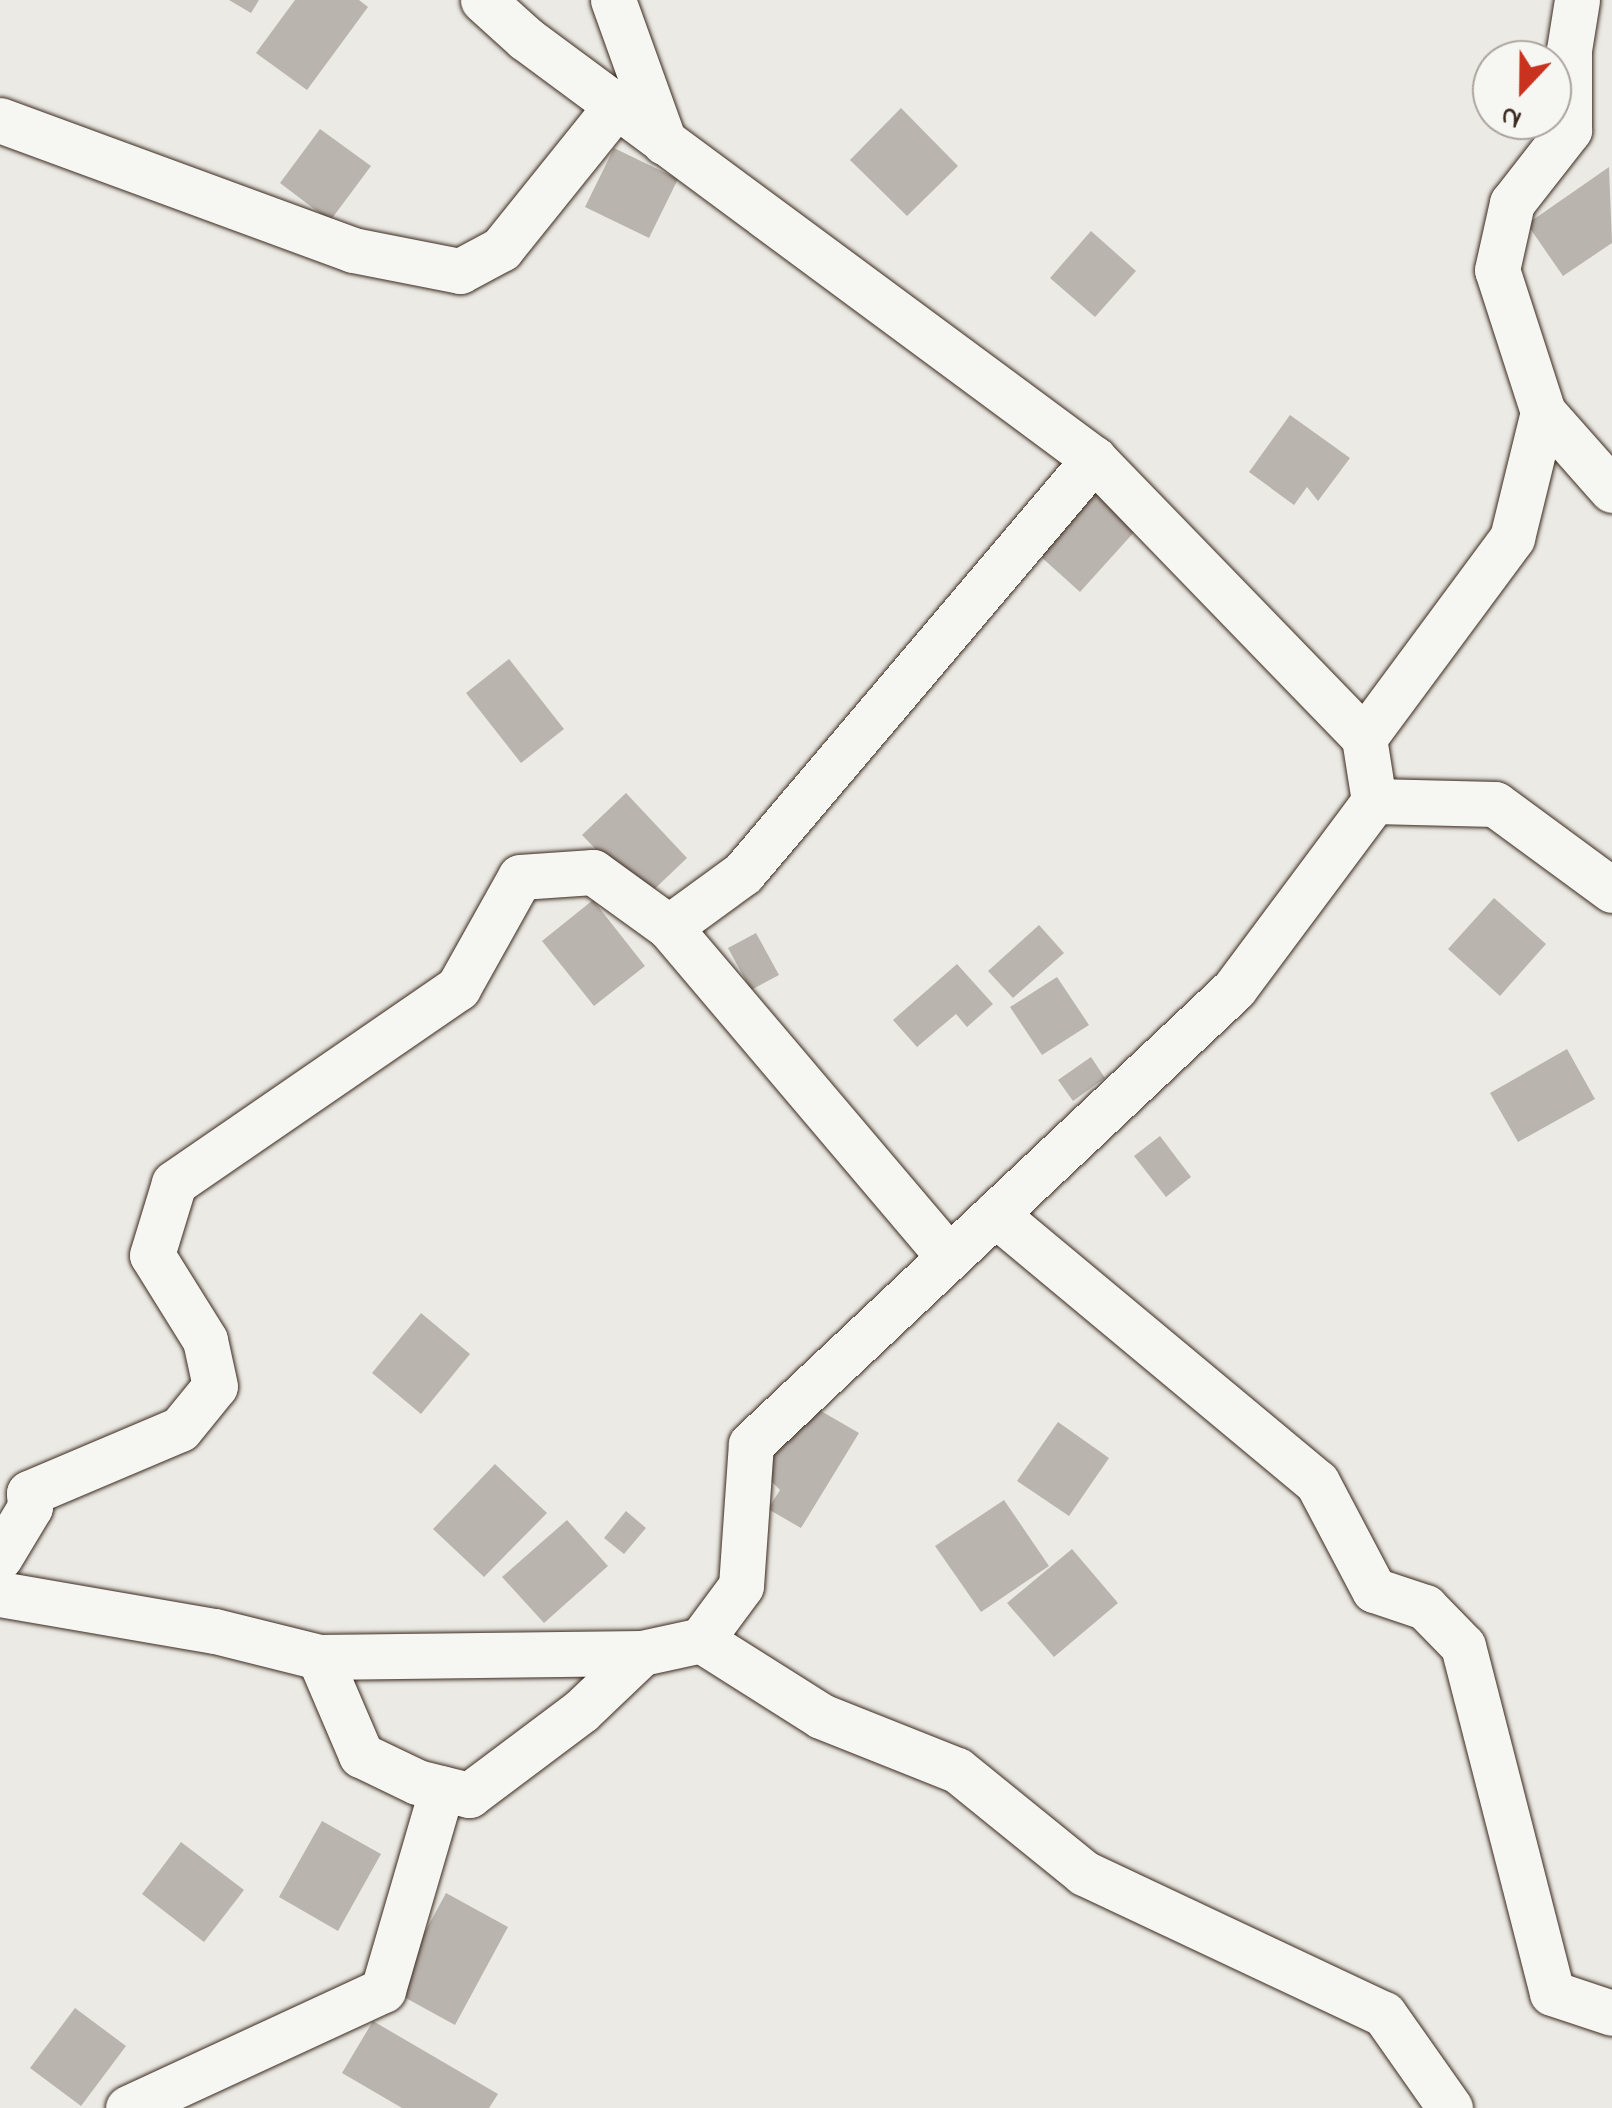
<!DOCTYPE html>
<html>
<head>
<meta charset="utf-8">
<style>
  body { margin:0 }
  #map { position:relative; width:1612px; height:2108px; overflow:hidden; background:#ebeae5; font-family:"Indie Flower",sans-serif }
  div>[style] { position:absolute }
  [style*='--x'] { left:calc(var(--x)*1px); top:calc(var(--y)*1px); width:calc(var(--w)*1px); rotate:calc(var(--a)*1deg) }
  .building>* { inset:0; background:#bab4ae }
  .roads { filter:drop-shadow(0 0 2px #3b2a1e) drop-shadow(0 0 2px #3b2a1e) }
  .minor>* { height:45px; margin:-22.5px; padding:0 22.5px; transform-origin:22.5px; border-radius:22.5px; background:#f6f6f2 }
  span { translate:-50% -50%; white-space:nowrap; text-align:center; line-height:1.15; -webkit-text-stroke:8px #f6f6f2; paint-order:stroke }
  .north { position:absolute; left:1472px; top:40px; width:100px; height:100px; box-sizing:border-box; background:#f6f6f2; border:2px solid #aba49d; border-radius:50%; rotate:202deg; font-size:28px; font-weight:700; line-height:40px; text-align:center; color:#3b2a1e }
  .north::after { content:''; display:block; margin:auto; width:35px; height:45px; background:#c8321e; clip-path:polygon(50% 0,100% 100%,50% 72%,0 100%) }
</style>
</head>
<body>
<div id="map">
  <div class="building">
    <div style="clip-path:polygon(229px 0,259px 0,251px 13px)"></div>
    <div style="clip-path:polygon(295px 0,359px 0,368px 7px,307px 90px,256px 53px)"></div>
    <div style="clip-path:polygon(901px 108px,958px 166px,907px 216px,850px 160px)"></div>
    <div style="clip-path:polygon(320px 129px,371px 166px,330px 221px,280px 183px)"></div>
    <div style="clip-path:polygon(614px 148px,678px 179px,649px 238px,585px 207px)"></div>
    <div style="clip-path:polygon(1609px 167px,1612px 243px,1563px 276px,1527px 224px)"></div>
    <div style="clip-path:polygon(1091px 231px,1136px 271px,1095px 317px,1050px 278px)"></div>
    <div style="clip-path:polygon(1290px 415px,1350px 458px,1318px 501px,1307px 487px,1294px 505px,1249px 472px)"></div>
    <div style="clip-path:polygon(1096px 493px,1136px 530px,1080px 592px,1039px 555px)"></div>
    <div style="clip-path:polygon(509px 659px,564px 729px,521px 763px,466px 693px)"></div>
    <div style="clip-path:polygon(626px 793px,687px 858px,644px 899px,582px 835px)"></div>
    <div style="clip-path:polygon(1494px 898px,1546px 944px,1500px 996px,1448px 949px)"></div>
    <div style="clip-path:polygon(593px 900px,645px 966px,594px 1006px,542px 941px)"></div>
    <div style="clip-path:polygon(1039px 925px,1064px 953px,1013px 998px,988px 971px)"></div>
    <div style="clip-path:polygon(756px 933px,779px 975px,751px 990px,728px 948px)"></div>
    <div style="clip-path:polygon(957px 964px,993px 1004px,967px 1027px,956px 1014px,917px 1047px,893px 1020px)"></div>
    <div style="clip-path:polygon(1057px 977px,1089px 1025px,1042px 1055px,1010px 1007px)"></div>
    <div style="clip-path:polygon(1567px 1049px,1595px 1099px,1518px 1142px,1490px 1093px)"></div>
    <div style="clip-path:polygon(1091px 1057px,1105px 1078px,1073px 1101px,1058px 1080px)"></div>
    <div style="clip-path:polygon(1160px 1136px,1191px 1177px,1166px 1197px,1134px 1156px)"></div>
    <div style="clip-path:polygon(421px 1313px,470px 1354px,421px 1414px,372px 1373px)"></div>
    <div style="clip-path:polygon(802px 1400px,859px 1433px,801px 1528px,768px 1509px,780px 1490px,760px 1470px)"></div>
    <div style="clip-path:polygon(1058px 1422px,1109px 1458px,1069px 1516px,1017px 1481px)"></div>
    <div style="clip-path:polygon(495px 1464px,547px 1513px,484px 1577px,433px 1529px)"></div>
    <div style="clip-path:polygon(1004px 1500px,1049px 1566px,981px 1612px,935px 1546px)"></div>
    <div style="clip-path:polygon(626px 1511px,646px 1528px,624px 1554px,604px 1538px)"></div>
    <div style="clip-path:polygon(567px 1520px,608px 1566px,544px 1623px,502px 1577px)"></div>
    <div style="clip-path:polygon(1072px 1549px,1118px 1603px,1054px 1657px,1007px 1603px)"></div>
    <div style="clip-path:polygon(322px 1821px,381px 1854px,338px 1931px,279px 1897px)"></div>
    <div style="clip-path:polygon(181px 1842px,244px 1890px,204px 1942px,142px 1894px)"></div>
    <div style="clip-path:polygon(446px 1893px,508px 1927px,455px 2025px,393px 1991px)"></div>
    <div style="clip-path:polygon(75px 2008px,126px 2046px,81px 2106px,30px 2068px)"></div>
    <div style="clip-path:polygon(373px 2021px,498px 2094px,489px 2108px,402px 2108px,342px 2073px)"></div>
  </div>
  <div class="roads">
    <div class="minor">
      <div style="--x:483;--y:0;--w:57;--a:42.1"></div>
      <div style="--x:525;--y:38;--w:708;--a:36.5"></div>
      <div style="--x:1094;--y:459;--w:388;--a:45.9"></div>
      <div style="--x:613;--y:0;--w:151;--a:70.2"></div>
      <div style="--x:0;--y:120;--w:376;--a:20.2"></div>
      <div style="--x:353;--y:250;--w:109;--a:11.1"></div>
      <div style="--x:460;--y:271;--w:47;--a:-28.2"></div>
      <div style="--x:501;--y:249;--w:184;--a:-51.2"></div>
      <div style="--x:1543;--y:412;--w:104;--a:48.5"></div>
      <div style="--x:1374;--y:801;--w:121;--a:1.4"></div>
      <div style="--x:1495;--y:804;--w:145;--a:36.3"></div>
      <div style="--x:669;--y:927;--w:92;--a:-36.1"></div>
      <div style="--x:743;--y:873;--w:543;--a:-49.71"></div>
      <div style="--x:995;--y:1214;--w:419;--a:39.8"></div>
      <div style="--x:1317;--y:1482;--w:122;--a:62.2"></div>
      <div style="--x:1374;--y:1590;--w:54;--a:18.4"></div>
      <div style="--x:1425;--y:1607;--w:54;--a:45.7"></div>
      <div style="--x:1463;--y:1646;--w:358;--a:75.6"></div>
      <div style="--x:1552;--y:1993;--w:63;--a:18.4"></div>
      <div style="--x:0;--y:1557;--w:58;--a:-59"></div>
      <div style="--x:30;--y:1507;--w:14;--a:-94"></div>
      <div style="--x:29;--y:1493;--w:164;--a:-23"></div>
      <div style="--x:180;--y:1429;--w:55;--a:-50.9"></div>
      <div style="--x:215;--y:1386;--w:47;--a:-102.3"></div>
      <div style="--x:205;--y:1340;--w:100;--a:-121.9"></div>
      <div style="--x:152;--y:1255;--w:75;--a:-73"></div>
      <div style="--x:174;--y:1183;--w:345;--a:-34.5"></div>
      <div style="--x:458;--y:988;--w:127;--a:-60.8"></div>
      <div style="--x:520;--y:877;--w:73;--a:-3.9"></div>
      <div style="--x:593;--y:872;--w:94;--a:35.9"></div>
      <div style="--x:669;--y:927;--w:433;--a:49.7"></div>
      <div style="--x:0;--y:1594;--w:218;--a:9.8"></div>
      <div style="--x:215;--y:1631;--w:107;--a:14"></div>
      <div style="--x:319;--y:1657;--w:107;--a:66.8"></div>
      <div style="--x:361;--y:1755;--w:62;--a:25.7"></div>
      <div style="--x:417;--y:1782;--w:54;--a:14"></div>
      <div style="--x:469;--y:1795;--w:140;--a:-36.9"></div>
      <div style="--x:581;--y:1711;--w:84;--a:-43.6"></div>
      <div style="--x:642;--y:1653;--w:60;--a:-12.4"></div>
      <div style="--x:701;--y:1640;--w:142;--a:32.3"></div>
      <div style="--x:821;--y:1716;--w:146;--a:21.7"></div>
      <div style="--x:957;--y:1770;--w:164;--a:39"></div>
      <div style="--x:1084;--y:1873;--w:331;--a:25.2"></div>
      <div style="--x:1384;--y:2014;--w:115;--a:54.9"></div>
      <div style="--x:701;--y:1640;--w:67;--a:-53.5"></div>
      <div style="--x:741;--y:1586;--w:142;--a:-86"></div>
      <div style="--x:751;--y:1444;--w:664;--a:-43.29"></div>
      <div style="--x:1234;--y:989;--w:234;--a:-53.3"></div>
      <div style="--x:1374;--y:801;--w:64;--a:-99"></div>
      <div style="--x:1364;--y:738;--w:249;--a:-53.5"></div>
      <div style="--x:1512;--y:538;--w:130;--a:-76.2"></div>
      <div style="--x:1543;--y:412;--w:149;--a:-107.9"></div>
      <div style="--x:1497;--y:270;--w:69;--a:-77.4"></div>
      <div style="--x:1512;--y:203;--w:93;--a:-52"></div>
      <div style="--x:1569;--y:130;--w:80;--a:-90"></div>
      <div style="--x:1569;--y:50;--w:51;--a:-80.9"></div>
      <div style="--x:319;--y:1657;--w:323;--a:-0.7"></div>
      <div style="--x:128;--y:2108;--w:281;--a:-24.8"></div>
      <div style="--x:383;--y:1990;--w:210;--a:-73.7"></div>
    </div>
  </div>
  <div class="north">N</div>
</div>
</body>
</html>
